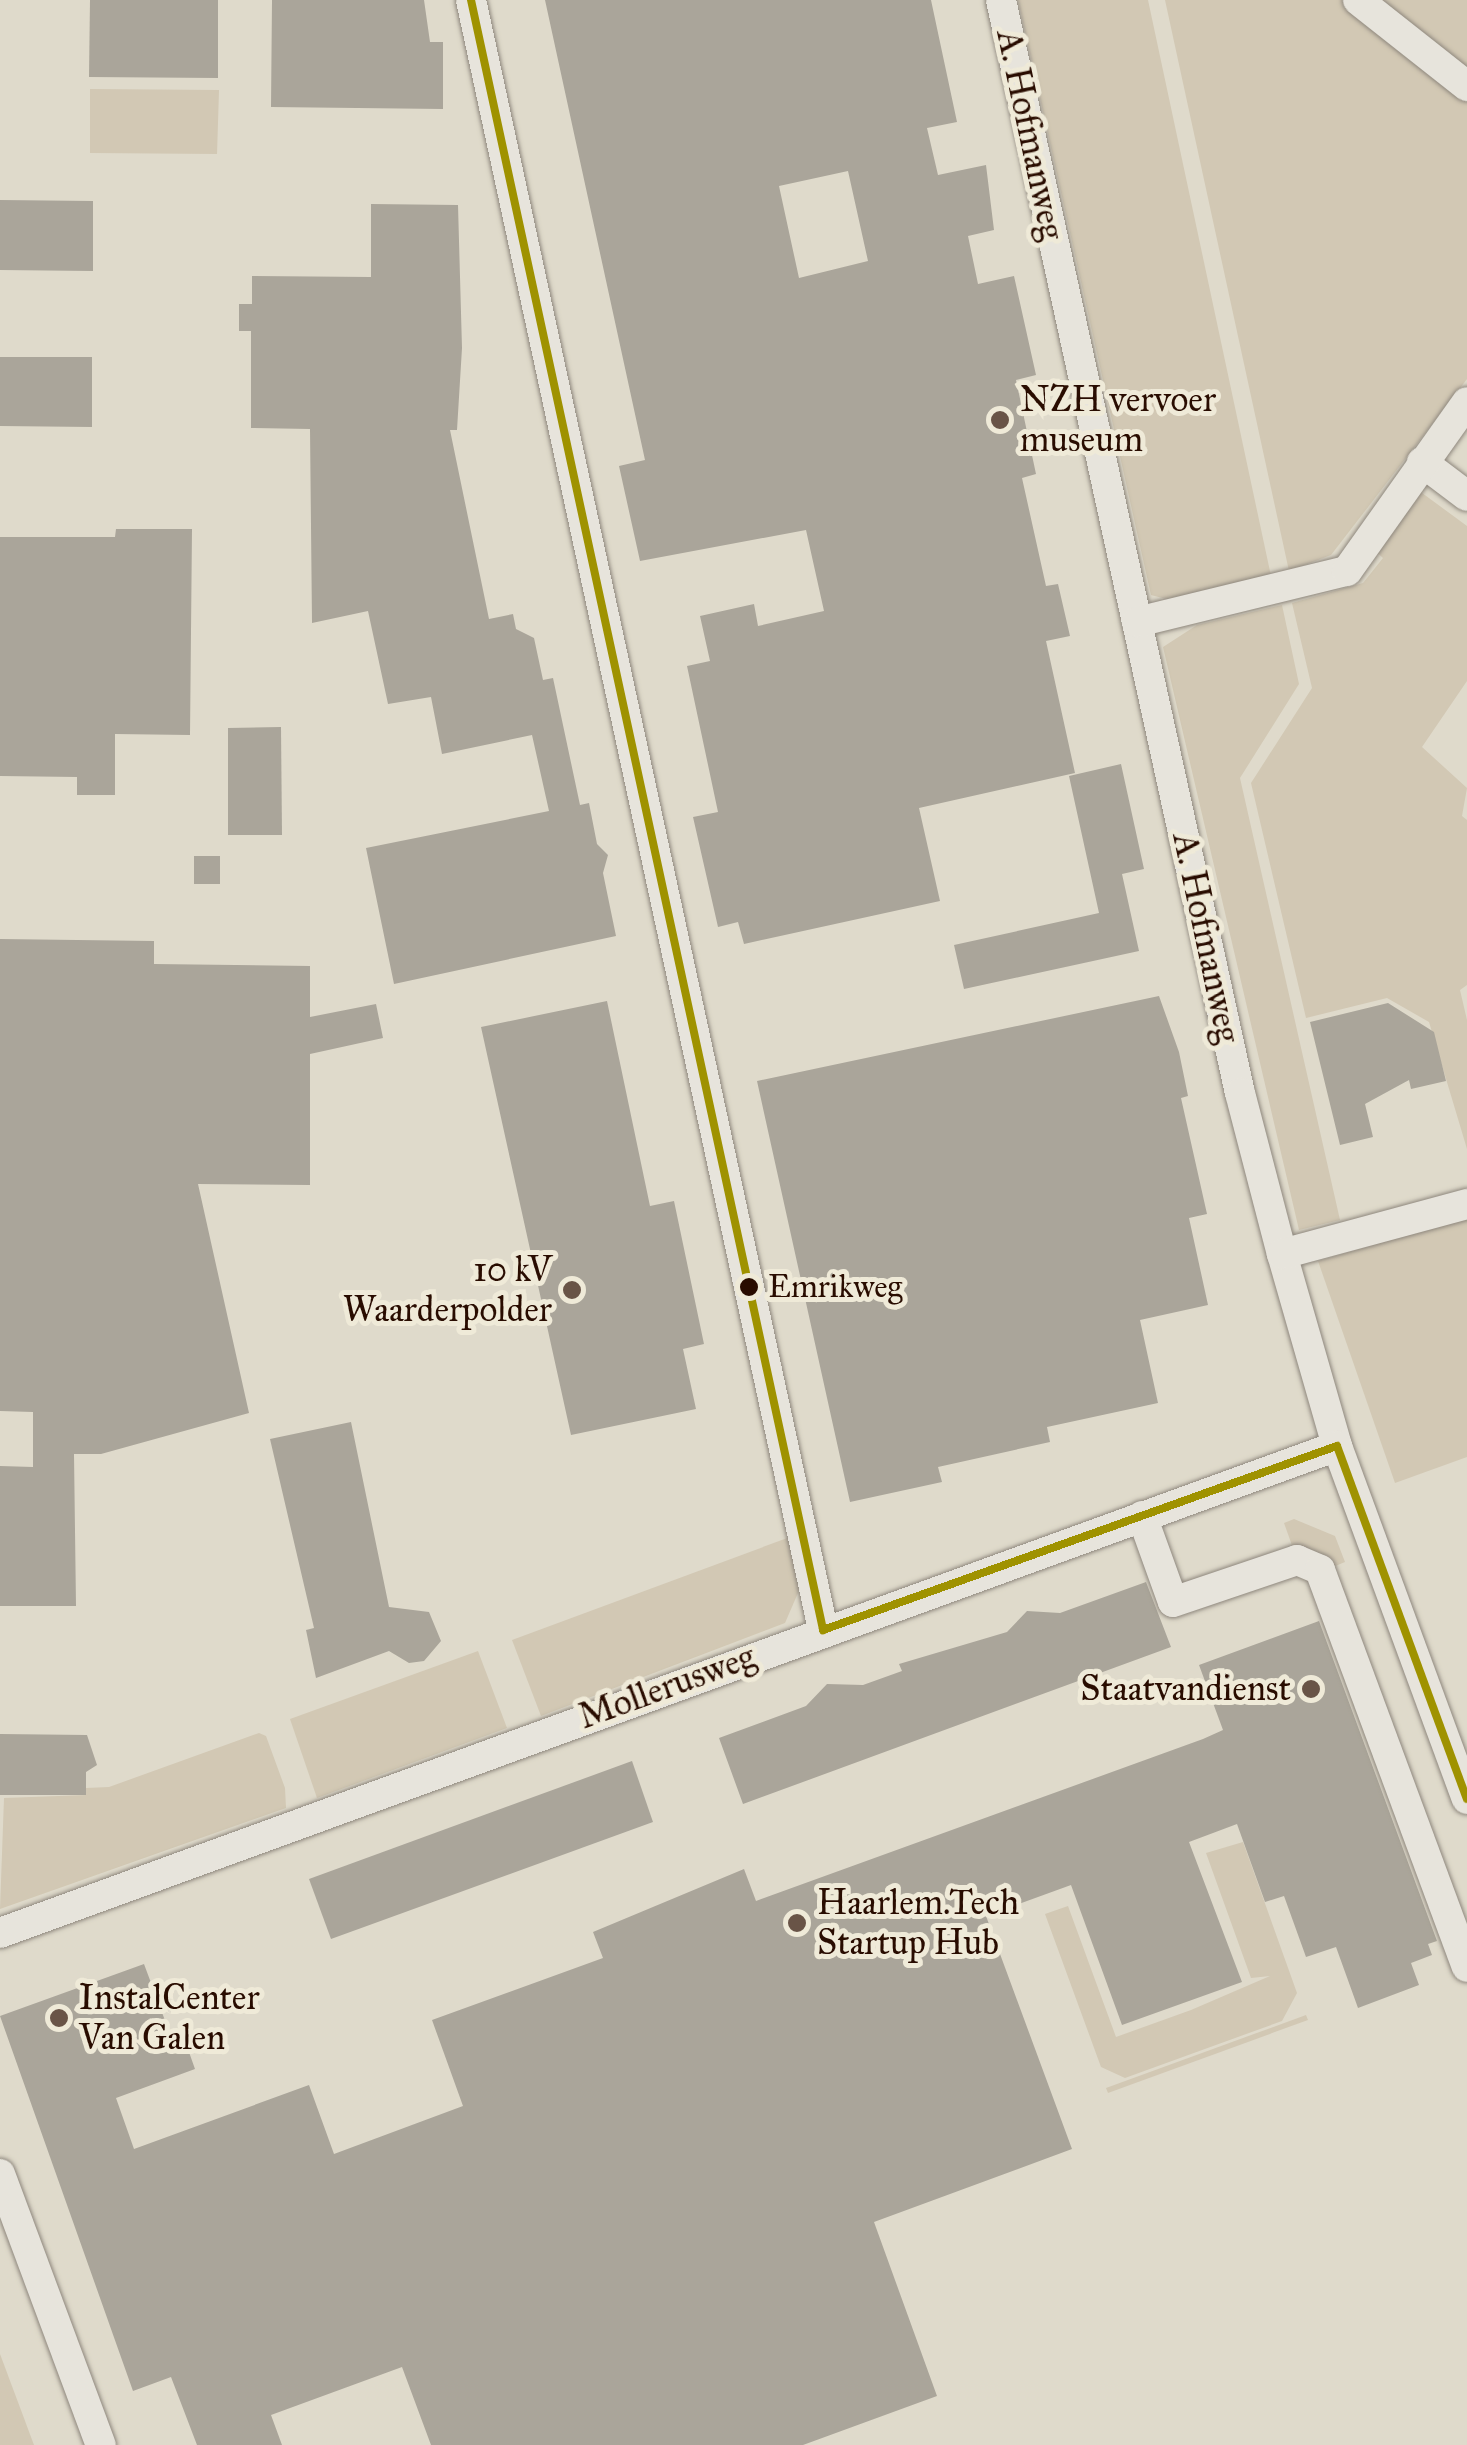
<!DOCTYPE html>
<html>
<head>
<meta charset="utf-8">
<style>
  body { margin:0 }
  #map { position:relative; width:1467px; height:2445px; overflow:hidden; background:#dfdacb; font-family:"IM FELL Great Primer",serif }
  div>[style] { position:absolute }
  [style*='--x'] { left:calc(var(--x)*1px); top:calc(var(--y)*1px); width:calc(var(--w)*1px); rotate:calc(var(--a)*1deg) }
  .green>* { inset:0; background:#d2c8b4 }
  .building>* { inset:0; background:#aaa59a }
  .roads { filter:drop-shadow(0 0 2px #8e877d) drop-shadow(0 0 2px #8e877d) }
  .minor>* { height:30px; margin:-15px; padding:0 15px; transform-origin:15px; border-radius:15px; background:#e7e4dc }
  .bus-1>* { height:8px; margin:-4px; padding:0 4px; transform-origin:4px; border-radius:4px; background:#9f9200 }
  .dots>* { width:28px; height:28px; translate:-50% -50%; box-sizing:border-box; border:5px solid #efead8; border-radius:50% }
  span { translate:-50% -50%; white-space:nowrap; text-align:center; line-height:1.15; -webkit-text-stroke:10px #efead8; paint-order:stroke }
  .bus-label { font-size:32px; color:#290c00 }
  .left { translate:0 -50%; text-align:left }
  .street-label { font-size:35px; color:#290c00 }
  .poi-label { font-size:35px; color:#290c00 }
  .right { translate:-100% -50%; text-align:right }
</style>
</head>
<body>
<div id="map">
  <div class="green">
    <div style="clip-path:polygon(1018px 0,1148px 0,1271px 576px,1174px 601px,1151px 595px)"></div>
    <div style="clip-path:polygon(1165px 0,1343px 0,1467px 100px,1467px 379px,1331px 555px,1289px 571px)"></div>
    <div style="clip-path:polygon(1378px 0,1467px 0,1467px 68px)"></div>
    <div style="clip-path:polygon(90px 89px,219px 90px,217px 154px,90px 153px)"></div>
    <div style="clip-path:polygon(1418px 490px,1467px 526px,1467px 681px,1422px 747px,1467px 788px,1462px 816px,1467px 820px,1467px 985px,1460px 990px,1467px 1020px,1467px 1149px,1429px 1022px,1387px 998px,1306px 1018px,1251px 783px,1312px 688px,1292px 603px,1363px 583px,1383px 558px,1371px 547px)"></div>
    <div style="clip-path:polygon(1282px 605px,1299px 684px,1240px 778px,1340px 1220px,1299px 1230px,1163px 647px,1197px 625px)"></div>
    <div style="clip-path:polygon(1467px 1218px,1467px 1457px,1395px 1483px,1318px 1261px)"></div>
    <div style="clip-path:polygon(1294px 1519px,1335px 1536px,1345px 1562px,1304px 1579px,1284px 1523px)"></div>
    <div style="clip-path:polygon(790px 1537px,801px 1586px,785px 1623px,541px 1716px,512px 1640px)"></div>
    <div style="clip-path:polygon(478px 1651px,507px 1728px,317px 1798px,290px 1719px)"></div>
    <div style="clip-path:polygon(259px 1733px,266px 1736px,285px 1788px,286px 1808px,0 1909px,4px 1798px,86px 1795px,86px 1788px,109px 1787px)"></div>
    <div style="clip-path:polygon(1243px 1842px,1297px 1993px,1282px 2021px,1125px 2078px,1101px 2067px,1045px 1914px,1068px 1906px,1116px 2037px,1191px 2010px,1270px 1976px,1251px 1978px,1206px 1853px)"></div>
    <div style="clip-path:polygon(1306px 2015px,1308px 2020px,1108px 2093px,1106px 2088px)"></div>
    <div style="clip-path:polygon(0 2354px,34px 2445px,0 2445px)"></div>
  </div>
  <div class="building">
    <div style="clip-path:polygon(90px 0,218px 0,218px 78px,89px 77px)"></div>
    <div style="clip-path:polygon(272px 0,424px 0,430px 42px,443px 42px,443px 109px,271px 107px)"></div>
    <div style="clip-path:polygon(evenodd,545px 0,931px 0,957px 122px,927px 128px,938px 175px,986px 165px,994px 230px,968px 236px,978px 284px,1014px 276px,1036px 375px,1016px 380px,1036px 474px,1022px 478px,1046px 586px,1058px 584px,1070px 636px,1046px 641px,1075px 773px,919px 808px,940px 901px,744px 944px,738px 922px,718px 927px,693px 817px,718px 812px,687px 666px,710px 661px,700px 616px,754px 604px,758px 626px,824px 611px,806px 530px,640px 561px,619px 466px,645px 460px,545px 0,848px 171px,868px 261px,799px 278px,779px 186px,848px 171px)"></div>
    <div style="clip-path:polygon(0 200px,93px 201px,93px 271px,0 270px)"></div>
    <div style="clip-path:polygon(371px 204px,458px 205px,462px 348px,457px 430px,450px 430px,489px 619px,513px 614px,516px 629px,534px 638px,543px 680px,553px 678px,580px 805px,589px 803px,597px 844px,608px 855px,603px 873px,616px 936px,394px 984px,366px 848px,549px 811px,532px 735px,442px 754px,431px 697px,388px 704px,368px 611px,312px 623px,310px 429px,251px 428px,251px 331px,239px 331px,239px 304px,252px 304px,252px 276px,371px 277px)"></div>
    <div style="clip-path:polygon(0 357px,92px 357px,92px 427px,0 426px)"></div>
    <div style="clip-path:polygon(116px 529px,192px 529px,190px 735px,115px 734px,115px 795px,77px 795px,77px 777px,0 776px,0 537px,115px 537px)"></div>
    <div style="clip-path:polygon(281px 727px,282px 835px,228px 835px,228px 728px)"></div>
    <div style="clip-path:polygon(1121px 764px,1144px 869px,1122px 874px,1139px 951px,964px 989px,954px 945px,1099px 913px,1069px 776px)"></div>
    <div style="clip-path:polygon(194px 856px,220px 856px,220px 884px,194px 884px)"></div>
    <div style="clip-path:polygon(0 939px,154px 941px,154px 964px,310px 966px,310px 1017px,376px 1004px,383px 1038px,310px 1054px,310px 1185px,198px 1184px,249px 1413px,101px 1454px,74px 1454px,76px 1606px,0 1606px,0 1466px,33px 1467px,33px 1412px,0 1411px)"></div>
    <div style="clip-path:polygon(1159px 996px,1179px 1052px,1188px 1096px,1181px 1098px,1207px 1214px,1189px 1218px,1208px 1305px,1140px 1320px,1158px 1403px,1047px 1427px,1050px 1442px,938px 1467px,942px 1482px,850px 1502px,757px 1081px)"></div>
    <div style="clip-path:polygon(607px 1001px,650px 1206px,674px 1201px,704px 1344px,683px 1349px,696px 1409px,571px 1435px,481px 1027px)"></div>
    <div style="clip-path:polygon(1388px 1003px,1434px 1032px,1446px 1081px,1411px 1089px,1409px 1080px,1365px 1104px,1373px 1137px,1340px 1145px,1310px 1022px)"></div>
    <div style="clip-path:polygon(351px 1422px,389px 1607px,429px 1612px,441px 1641px,424px 1661px,409px 1663px,389px 1651px,316px 1678px,306px 1630px,314px 1628px,270px 1439px)"></div>
    <div style="clip-path:polygon(1146px 1582px,1171px 1647px,743px 1804px,719px 1738px,806px 1706px,827px 1684px,863px 1685px,902px 1671px,899px 1664px,1007px 1632px,1027px 1611px,1060px 1613px)"></div>
    <div style="clip-path:polygon(1319px 1621px,1437px 1941px,1428px 1944px,1432px 1955px,1411px 1963px,1419px 1985px,1358px 2008px,1336px 1947px,1306px 1957px,1284px 1896px,1265px 1902px,1237px 1824px,1189px 1842px,1242px 1982px,1122px 2025px,1071px 1885px,986px 1916px,1072px 2149px,874px 2222px,937px 2396px,803px 2445px,431px 2445px,402px 2367px,271px 2415px,282px 2445px,197px 2445px,171px 2377px,133px 2391px,0 2016px,144px 1964px,173px 2042px,184px 2038px,195px 2069px,116px 2098px,134px 2149px,309px 2085px,334px 2154px,463px 2106px,432px 2020px,603px 1958px,593px 1932px,744px 1869px,756px 1901px,1203px 1739px,1223px 1730px,1199px 1665px)"></div>
    <div style="clip-path:polygon(0 1734px,87px 1735px,97px 1765px,86px 1772px,86px 1795px,0 1795px)"></div>
    <div style="clip-path:polygon(632px 1761px,653px 1822px,331px 1939px,309px 1879px)"></div>
  </div>
  <div class="roads">
    <div class="minor">
      <div style="--x:471;--y:0;--w:1668;--a:77.81"></div>
      <div style="--x:1001;--y:0;--w:1119;--a:77.67"></div>
      <div style="--x:1240;--y:1093;--w:166;--a:75.4"></div>
      <div style="--x:1282;--y:1254;--w:200;--a:74"></div>
      <div style="--x:1337;--y:1446;--w:376;--a:69.8"></div>
      <div style="--x:1358;--y:0;--w:139;--a:38.3"></div>
      <div style="--x:1422;--y:462;--w:56;--a:37.1"></div>
      <div style="--x:1137;--y:622;--w:216;--a:-13.7"></div>
      <div style="--x:1347;--y:571;--w:207;--a:-54.6"></div>
      <div style="--x:1282;--y:1254;--w:192;--a:-15.1"></div>
      <div style="--x:1142;--y:1516;--w:91;--a:70.2"></div>
      <div style="--x:1173;--y:1602;--w:131;--a:-18.7"></div>
      <div style="--x:1297;--y:1560;--w:25;--a:23"></div>
      <div style="--x:1320;--y:1570;--w:423;--a:69.7"></div>
      <div style="--x:0;--y:1933;--w:1423;--a:-20.01"></div>
      <div style="--x:0;--y:2174;--w:289;--a:69.6"></div>
    </div>
  </div>
  <div class="bus-1">
    <div style="--x:471;--y:0;--w:1668;--a:77.81"></div>
    <div style="--x:1337;--y:1446;--w:376;--a:69.8"></div>
    <div style="--x:823;--y:1630;--w:546;--a:-19.7"></div>
  </div>
  <div class="dots">
    <div style="left:1000px;top:420px;background:#695447"></div>
    <div style="left:749px;top:1287px;background:#290c00"></div>
    <div style="left:572px;top:1290px;background:#695447"></div>
    <div style="left:1311px;top:1689px;background:#695447"></div>
    <div style="left:797px;top:1923px;background:#695447"></div>
    <div style="left:59px;top:2018px;background:#695447"></div>
  </div>
  <div class="bus-label">
    <span class="left" style="left:768px;top:1287px">Emrikweg</span>
  </div>
  <div class="street-label">
    <span style="left:1030px;top:135px;rotate:78deg">A. Hofmanweg</span>
    <span style="left:1206px;top:938px;rotate:78deg">A. Hofmanweg</span>
    <span style="left:667px;top:1687px;rotate:-20deg">Mollerusweg</span>
  </div>
  <div class="poi-label">
    <span class="left" style="left:1020px;top:420px">NZH vervoer<br>museum</span>
    <span class="right" style="left:552px;top:1290px">10 kV<br>Waarderpolder</span>
    <span class="right" style="left:1291px;top:1689px">Staatvandienst</span>
    <span class="left" style="left:817px;top:1923px">Haarlem.Tech<br>Startup Hub</span>
    <span class="left" style="left:79px;top:2018px">InstalCenter<br>Van Galen</span>
  </div>
</div>
</body>
</html>
